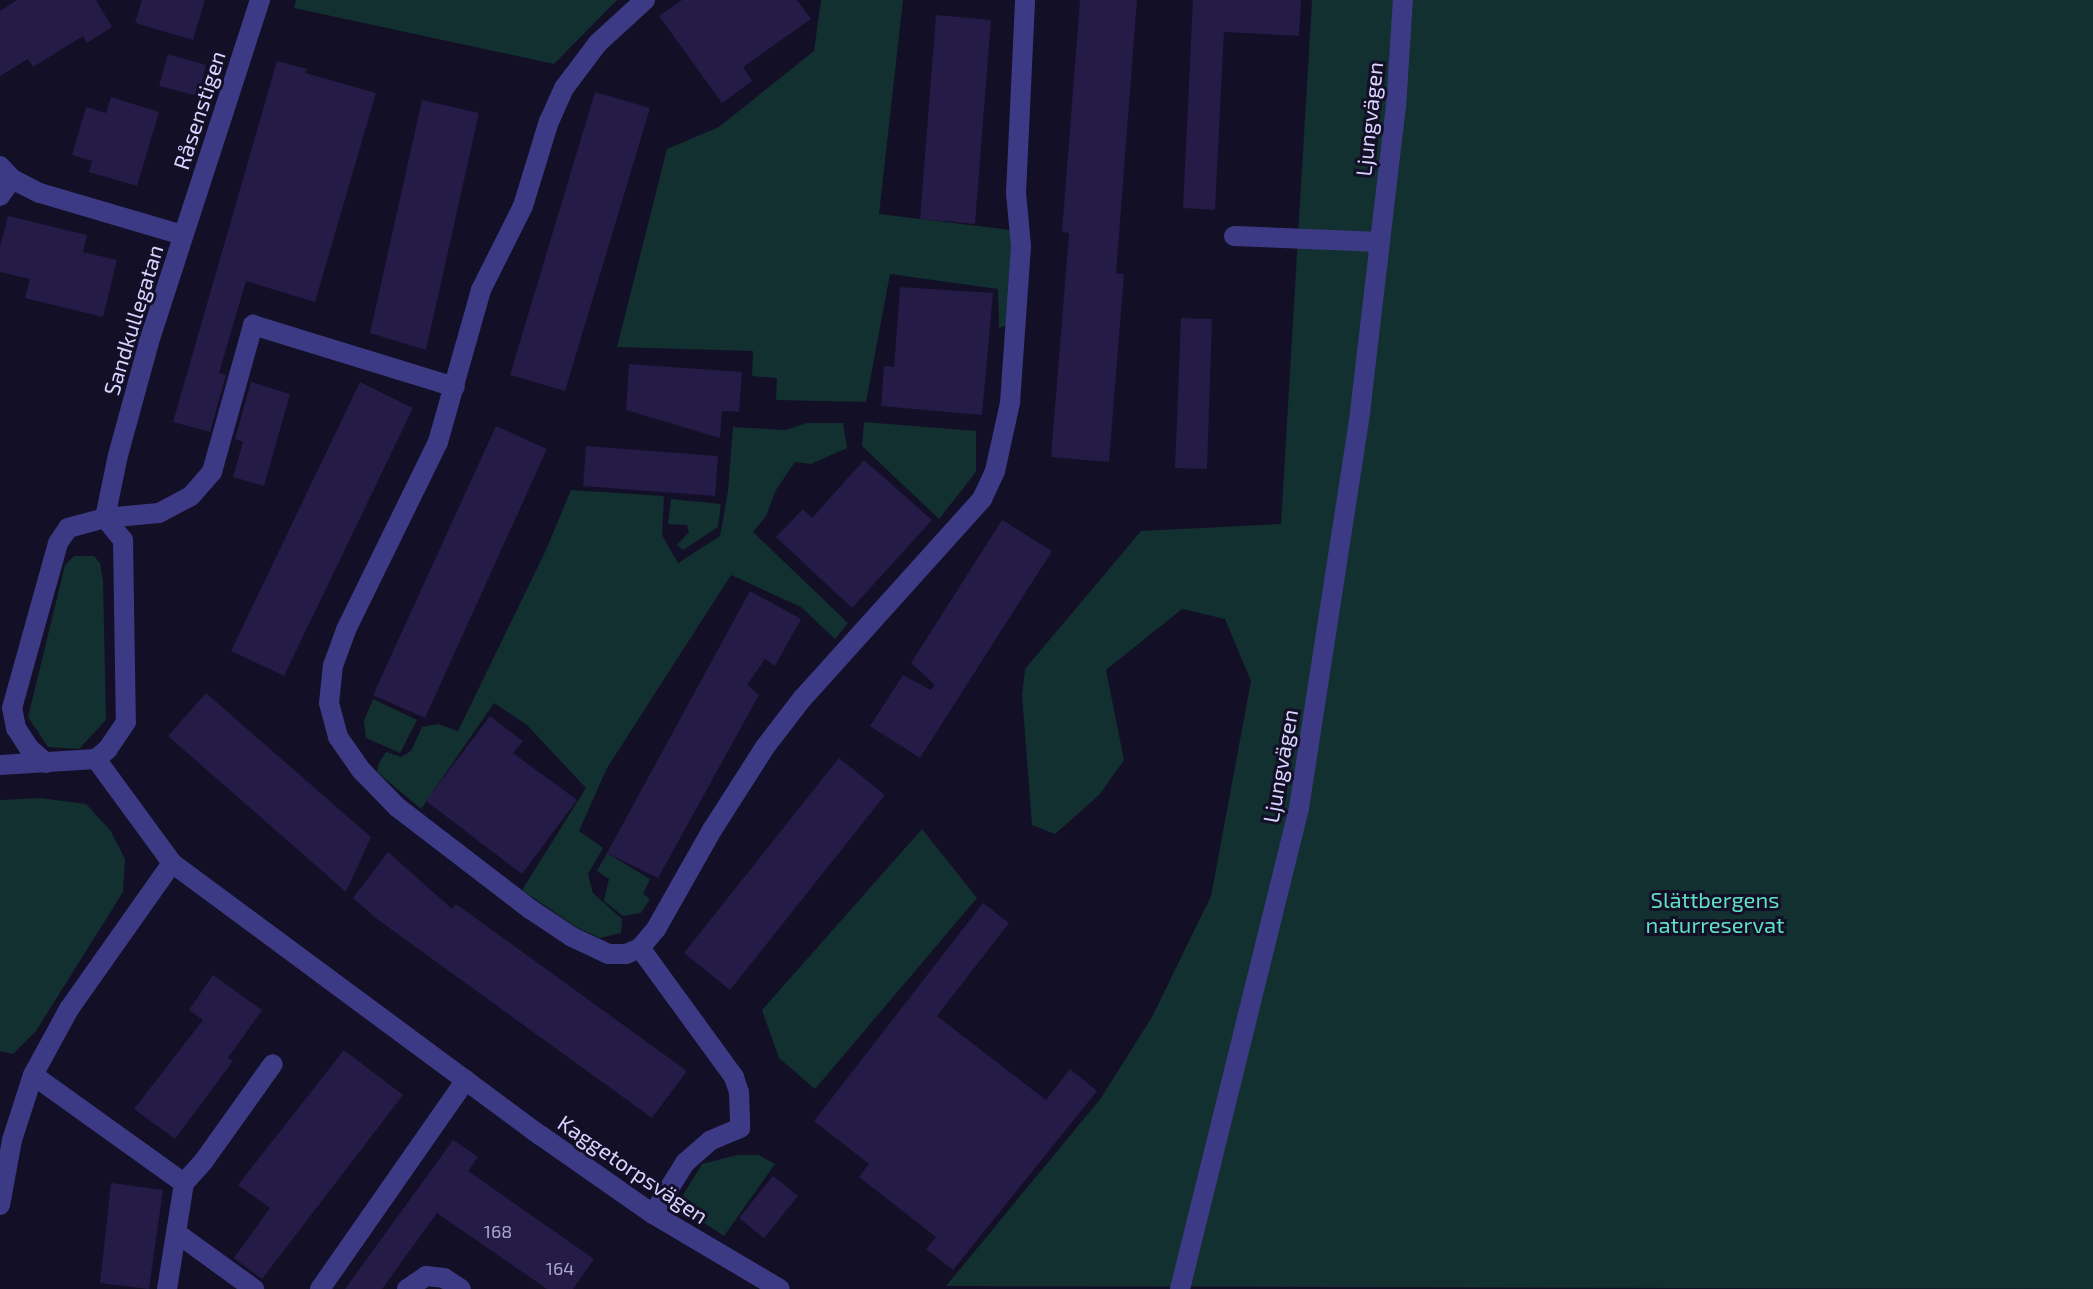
<!DOCTYPE html>
<html>
<head>
<meta charset="utf-8">
<style>
  body { margin:0 }
  #map { position:relative; width:2093px; height:1289px; overflow:hidden; background:#130f26; font-family:"Exo 2",sans-serif }
  div>[style] { position:absolute }
  [style*='--x'] { left:calc(var(--x)*1px); top:calc(var(--y)*1px); width:calc(var(--w)*1px); rotate:calc(var(--a)*1deg) }
  .green>* { inset:0; background:#12302f }
  .building>* { inset:0; background:#241b47 }
  .service>* { height:20px; margin:-10px; padding:0 10px; transform-origin:10px; border-radius:10px; background:#3d3a85 }
  .minor>* { height:20px; margin:-10px; padding:0 10px; transform-origin:10px; border-radius:10px; background:#3d3a85 }
  span { translate:-50% -50%; white-space:nowrap; text-align:center; line-height:1.15; -webkit-text-stroke:6px #130f26; paint-order:stroke }
  .number-label { font-size:18px; color:#aca6d1 }
  .number-label span { -webkit-text-stroke-width:0 }
  .street-label { font-size:22px; color:#d9d4ff }
  .park-label { font-size:22px; color:#5fe0c0 }
</style>
</head>
<body>
<div id="map">
  <div class="green">
    <div style="clip-path:polygon(296px 0,617px 0,554px 64px,294px 8px)"></div>
    <div style="clip-path:polygon(821px 0,903px 0,879px 214px,1011px 230px,1011px 324px,999px 328px,998px 289px,890px 274px,866px 402px,776px 400px,777px 378px,752px 376px,753px 351px,617px 347px,667px 149px,719px 127px,814px 51px)"></div>
    <div style="clip-path:polygon(1312px 0,2093px 0,2093px 1289px,946px 1286px,1101px 1098px,1152px 1017px,1211px 896px,1251px 681px,1225px 619px,1182px 609px,1106px 670px,1124px 760px,1100px 794px,1055px 834px,1032px 825px,1022px 695px,1025px 669px,1141px 531px,1281px 524px)"></div>
    <div style="clip-path:polygon(864px 422px,976px 431px,976px 472px,939px 519px,862px 446px)"></div>
    <div style="clip-path:polygon(807px 423px,843px 423px,847px 448px,811px 464px,795px 462px,776px 490px,766px 516px,753px 532px,848px 623px,835px 639px,801px 607px,731px 575px,607px 768px,579px 831px,603px 848px,588px 874px,593px 893px,622px 919px,621px 933px,600px 938px,576px 927px,522px 890px,586px 788px,527px 725px,494px 703px,421px 809px,377px 772px,379px 763px,386px 752px,401px 757px,411px 751px,422px 727px,438px 724px,458px 731px,546px 550px,571px 490px,664px 496px,662px 535px,678px 563px,720px 536px,728px 491px,733px 427px,785px 430px)"></div>
    <div style="clip-path:polygon(671px 499px,721px 504px,718px 527px,683px 550px,677px 545px,689px 532px,687px 525px,668px 524px)"></div>
    <div style="clip-path:polygon(74px 556px,94px 556px,100px 563px,103px 581px,106px 720px,79px 749px,48px 747px,28px 717px,65px 565px)"></div>
    <div style="clip-path:polygon(373px 699px,417px 720px,400px 753px,366px 738px,364px 721px)"></div>
    <div style="clip-path:polygon(40px 798px,86px 804px,110px 830px,125px 859px,123px 892px,36px 1031px,13px 1054px,0 1051px,0 800px)"></div>
    <div style="clip-path:polygon(922px 829px,977px 898px,815px 1089px,779px 1058px,762px 1010px)"></div>
    <div style="clip-path:polygon(607px 853px,650px 879px,643px 894px,650px 899px,641px 913px,623px 916px,604px 901px,609px 879px,597px 871px)"></div>
    <div style="clip-path:polygon(737px 1155px,759px 1155px,775px 1164px,724px 1236px,686px 1211px,683px 1195px,702px 1164px)"></div>
  </div>
  <div class="building">
    <div style="clip-path:polygon(17px 0,96px 0,112px 27px,87px 43px,83px 36px,33px 67px,28px 59px,0 76px,0 11px)"></div>
    <div style="clip-path:polygon(142px 0,205px 0,193px 40px,135px 23px)"></div>
    <div style="clip-path:polygon(682px 0,797px 0,811px 19px,743px 67px,752px 81px,722px 103px,659px 16px)"></div>
    <div style="clip-path:polygon(1080px 0,1137px 0,1116px 274px,1124px 274px,1109px 462px,1051px 457px,1069px 233px,1062px 232px)"></div>
    <div style="clip-path:polygon(1193px 0,1301px 0,1299px 36px,1224px 32px,1215px 210px,1183px 208px)"></div>
    <div style="clip-path:polygon(936px 15px,991px 20px,975px 224px,920px 219px)"></div>
    <div style="clip-path:polygon(168px 54px,206px 65px,198px 96px,159px 86px)"></div>
    <div style="clip-path:polygon(277px 61px,307px 69px,305px 73px,376px 93px,315px 302px,246px 281px,219px 373px,226px 375px,210px 432px,173px 422px)"></div>
    <div style="clip-path:polygon(595px 92px,650px 108px,565px 391px,510px 375px)"></div>
    <div style="clip-path:polygon(111px 97px,159px 112px,137px 186px,89px 172px,92px 161px,72px 155px,86px 107px,106px 113px)"></div>
    <div style="clip-path:polygon(422px 100px,479px 113px,426px 350px,370px 333px)"></div>
    <div style="clip-path:polygon(8px 216px,87px 235px,83px 252px,117px 260px,103px 317px,25px 298px,30px 279px,0 272px,0 247px)"></div>
    <div style="clip-path:polygon(900px 287px,993px 293px,982px 415px,881px 406px,884px 366px,894px 367px)"></div>
    <div style="clip-path:polygon(1181px 318px,1212px 319px,1207px 469px,1175px 468px)"></div>
    <div style="clip-path:polygon(629px 364px,742px 372px,739px 412px,722px 411px,720px 438px,626px 410px)"></div>
    <div style="clip-path:polygon(251px 382px,290px 394px,264px 486px,233px 477px,243px 442px,235px 439px)"></div>
    <div style="clip-path:polygon(360px 382px,413px 408px,284px 676px,231px 651px)"></div>
    <div style="clip-path:polygon(496px 426px,547px 449px,425px 718px,373px 695px)"></div>
    <div style="clip-path:polygon(586px 446px,718px 456px,715px 496px,583px 486px)"></div>
    <div style="clip-path:polygon(864px 460px,932px 520px,852px 608px,776px 537px,803px 509px,812px 518px)"></div>
    <div style="clip-path:polygon(1002px 520px,1052px 551px,920px 758px,870px 726px,903px 675px,931px 690px,935px 685px,911px 663px)"></div>
    <div style="clip-path:polygon(750px 591px,801px 619px,775px 666px,765px 659px,747px 685px,759px 695px,658px 878px,607px 853px)"></div>
    <div style="clip-path:polygon(206px 693px,371px 837px,346px 892px,168px 736px)"></div>
    <div style="clip-path:polygon(490px 716px,523px 741px,513px 753px,577px 800px,522px 874px,426px 801px)"></div>
    <div style="clip-path:polygon(839px 758px,885px 795px,730px 990px,684px 953px)"></div>
    <div style="clip-path:polygon(388px 852px,452px 909px,456px 904px,687px 1071px,652px 1118px,377px 919px,353px 898px)"></div>
    <div style="clip-path:polygon(983px 903px,1009px 923px,937px 1016px,1046px 1100px,1070px 1069px,1097px 1091px,953px 1270px,926px 1249px,936px 1237px,859px 1177px,869px 1164px,814px 1121px)"></div>
    <div style="clip-path:polygon(213px 975px,262px 1010px,228px 1058px,233px 1061px,175px 1139px,134px 1109px,203px 1020px,189px 1010px)"></div>
    <div style="clip-path:polygon(344px 1050px,403px 1095px,262px 1279px,234px 1258px,270px 1208px,238px 1185px)"></div>
    <div style="clip-path:polygon(453px 1140px,478px 1157px,468px 1171px,594px 1259px,573px 1289px,547px 1289px,437px 1213px,382px 1289px,345px 1289px)"></div>
    <div style="clip-path:polygon(773px 1176px,798px 1196px,764px 1238px,739px 1218px)"></div>
    <div style="clip-path:polygon(111px 1183px,163px 1190px,149px 1289px,100px 1283px)"></div>
  </div>
  <div class="service">
    <div style="--x:645;--y:0;--w:64;--a:137.5"></div>
    <div style="--x:598;--y:43;--w:56;--a:127.1"></div>
    <div style="--x:564;--y:88;--w:36;--a:114"></div>
    <div style="--x:549;--y:121;--w:89;--a:107"></div>
    <div style="--x:523;--y:206;--w:94;--a:116.6"></div>
    <div style="--x:481;--y:290;--w:158;--a:105.8"></div>
    <div style="--x:438;--y:442;--w:209;--a:116.1"></div>
    <div style="--x:346;--y:630;--w:37;--a:110"></div>
    <div style="--x:333;--y:665;--w:38;--a:96"></div>
    <div style="--x:329;--y:703;--w:35;--a:75"></div>
    <div style="--x:338;--y:737;--w:40;--a:55.1"></div>
    <div style="--x:361;--y:770;--w:52;--a:45.8"></div>
    <div style="--x:397;--y:807;--w:168;--a:37.5"></div>
    <div style="--x:530;--y:909;--w:50;--a:33.7"></div>
    <div style="--x:572;--y:937;--w:40;--a:25"></div>
    <div style="--x:608;--y:954;--w:18;--a:0"></div>
    <div style="--x:626;--y:954;--w:15;--a:-23"></div>
    <div style="--x:640;--y:948;--w:25;--a:-50"></div>
    <div style="--x:656;--y:929;--w:114;--a:-60.5"></div>
    <div style="--x:712;--y:830;--w:98;--a:-57.4"></div>
    <div style="--x:765;--y:747;--w:61;--a:-52.4"></div>
    <div style="--x:802;--y:699;--w:269;--a:-48"></div>
    <div style="--x:982;--y:499;--w:31;--a:-65"></div>
    <div style="--x:995;--y:471;--w:70;--a:-77.6"></div>
    <div style="--x:1010;--y:403;--w:157;--a:-86"></div>
    <div style="--x:1021;--y:246;--w:53;--a:-95.4"></div>
    <div style="--x:1016;--y:193;--w:193;--a:-87.3"></div>
    <div style="--x:0;--y:196;--w:21;--a:-55"></div>
    <div style="--x:1234;--y:236;--w:146;--a:2.4"></div>
    <div style="--x:46;--y:763;--w:23;--a:-139"></div>
    <div style="--x:29;--y:748;--w:24;--a:-123"></div>
    <div style="--x:16;--y:728;--w:20;--a:-101"></div>
    <div style="--x:12;--y:708;--w:171;--a:-74.4"></div>
    <div style="--x:58;--y:543;--w:18;--a:-56"></div>
    <div style="--x:68;--y:528;--w:38;--a:-15"></div>
    <div style="--x:105;--y:518;--w:54;--a:-5.3"></div>
    <div style="--x:159;--y:513;--w:36;--a:-28"></div>
    <div style="--x:191;--y:496;--w:32;--a:-49"></div>
    <div style="--x:212;--y:472;--w:153;--a:-74.4"></div>
    <div style="--x:253;--y:325;--w:211;--a:17.1"></div>
    <div style="--x:640;--y:948;--w:160;--a:53.9"></div>
    <div style="--x:734;--y:1077;--w:16;--a:72"></div>
    <div style="--x:739;--y:1092;--w:36;--a:88"></div>
    <div style="--x:740;--y:1128;--w:33;--a:157"></div>
    <div style="--x:710;--y:1141;--w:33;--a:139"></div>
    <div style="--x:685;--y:1163;--w:60;--a:122.1"></div>
    <div style="--x:33;--y:1075;--w:186;--a:35.6"></div>
    <div style="--x:184;--y:1183;--w:107;--a:99.1"></div>
    <div style="--x:184;--y:1183;--w:28;--a:-48"></div>
    <div style="--x:203;--y:1162;--w:120;--a:-54.5"></div>
    <div style="--x:178;--y:1234;--w:94;--a:35.9"></div>
    <div style="--x:320;--y:1289;--w:255;--a:-55.1"></div>
    <div style="--x:407;--y:1289;--w:23;--a:-34"></div>
    <div style="--x:426;--y:1276;--w:18;--a:6"></div>
    <div style="--x:444;--y:1278;--w:20;--a:33"></div>
  </div>
  <div class="minor">
    <div style="--x:260;--y:0;--w:360;--a:108"></div>
    <div style="--x:149;--y:342;--w:117;--a:105.3"></div>
    <div style="--x:118;--y:455;--w:64;--a:101.7"></div>
    <div style="--x:105;--y:518;--w:28;--a:51"></div>
    <div style="--x:123;--y:540;--w:182;--a:89.1"></div>
    <div style="--x:126;--y:722;--w:32;--a:124"></div>
    <div style="--x:108;--y:749;--w:16;--a:140"></div>
    <div style="--x:96;--y:759;--w:129;--a:53.8"></div>
    <div style="--x:172;--y:863;--w:458;--a:36.5"></div>
    <div style="--x:540;--y:1135;--w:138;--a:35"></div>
    <div style="--x:653;--y:1214;--w:147;--a:30.6"></div>
    <div style="--x:0;--y:166;--w:18;--a:47"></div>
    <div style="--x:12;--y:179;--w:31;--a:27"></div>
    <div style="--x:40;--y:193;--w:149;--a:16.4"></div>
    <div style="--x:0;--y:765;--w:96;--a:-3.6"></div>
    <div style="--x:0;--y:1205;--w:66;--a:-79.5"></div>
    <div style="--x:12;--y:1140;--w:68;--a:-72.1"></div>
    <div style="--x:33;--y:1075;--w:75;--a:-61.4"></div>
    <div style="--x:69;--y:1009;--w:179;--a:-54.8"></div>
    <div style="--x:1180;--y:1289;--w:496;--a:-76.1"></div>
    <div style="--x:1299;--y:808;--w:401;--a:-81.2"></div>
    <div style="--x:1360;--y:412;--w:307;--a:-83.3"></div>
    <div style="--x:1396;--y:107;--w:107;--a:-86.3"></div>
  </div>
  <div class="number-label">
    <span style="left:498px;top:1231px">168</span>
    <span style="left:560px;top:1268px">164</span>
  </div>
  <div class="street-label">
    <span style="left:199px;top:110px;rotate:-72deg">Råsenstigen</span>
    <span style="left:1369px;top:119px;rotate:-84deg">Ljungvägen</span>
    <span style="left:133px;top:320px;rotate:-73deg">Sandkullegatan</span>
    <span style="left:1280px;top:766px;rotate:-80deg">Ljungvägen</span>
    <span style="left:633px;top:1169px;rotate:34deg">Kaggetorpsvägen</span>
  </div>
  <div class="park-label">
    <span style="left:1715px;top:912px">Slättbergens<br>naturreservat</span>
  </div>
</div>
</body>
</html>
